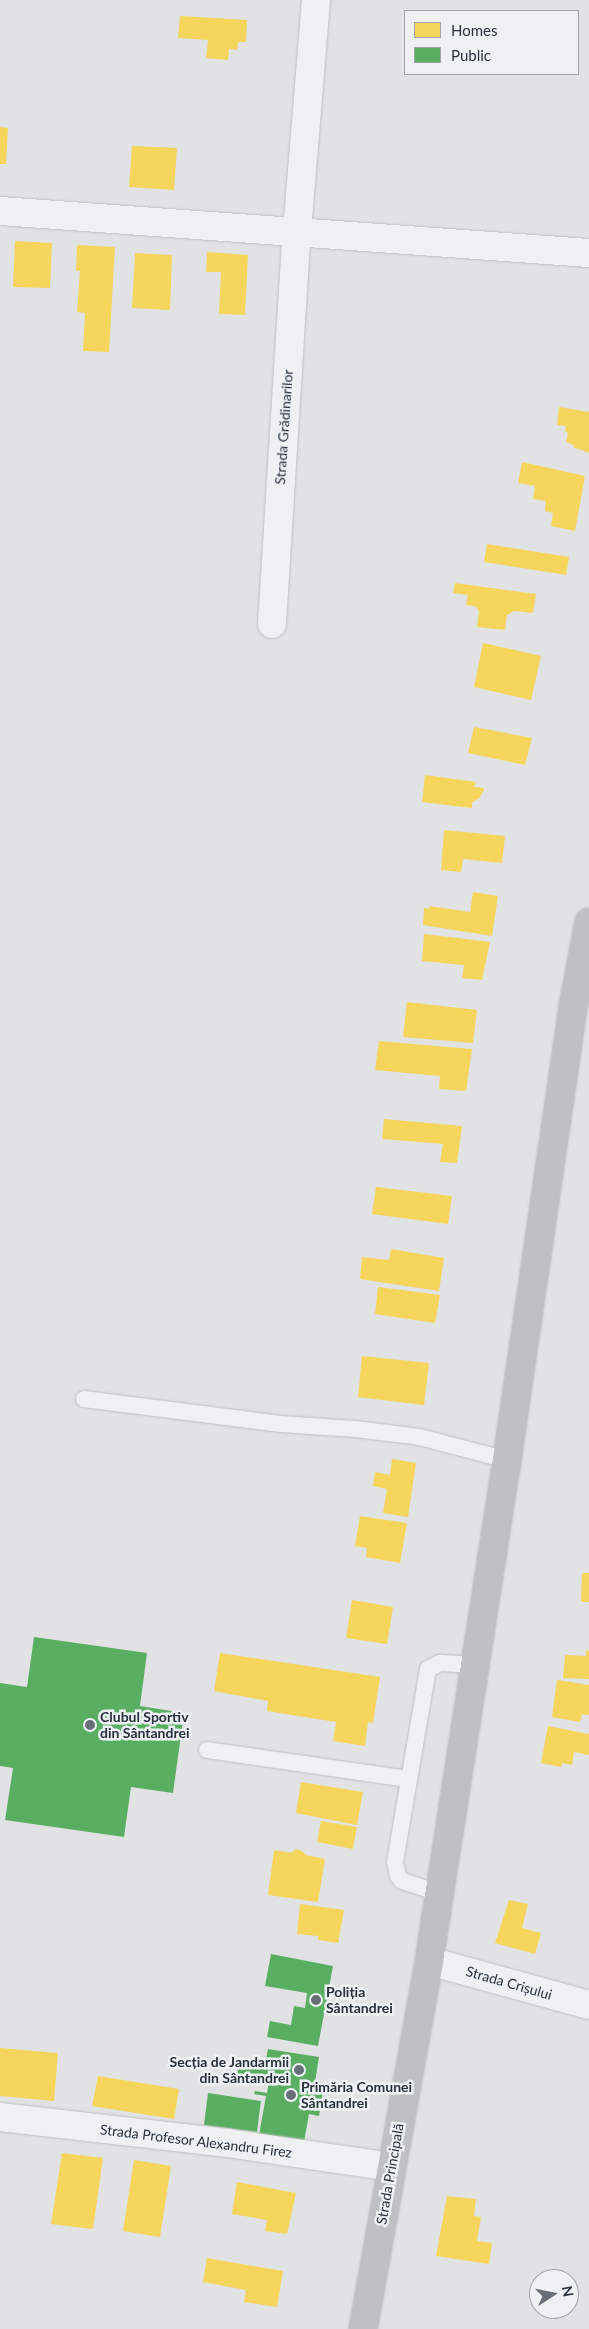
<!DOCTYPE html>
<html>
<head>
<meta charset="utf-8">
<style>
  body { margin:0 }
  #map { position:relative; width:589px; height:2329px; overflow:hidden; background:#e0e2e4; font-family:Lato,sans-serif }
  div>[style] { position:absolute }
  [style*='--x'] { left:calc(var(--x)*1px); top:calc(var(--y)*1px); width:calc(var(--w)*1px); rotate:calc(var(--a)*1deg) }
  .homes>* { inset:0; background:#f6d55c }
  .public>* { inset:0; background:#5aae61 }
  .roads { filter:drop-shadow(0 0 1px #bec0c2) drop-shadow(0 0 1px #bec0c2) }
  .service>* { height:16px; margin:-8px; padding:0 8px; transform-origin:8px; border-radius:8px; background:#eff0f1 }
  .minor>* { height:28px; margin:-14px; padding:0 14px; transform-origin:14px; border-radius:14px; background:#eff0f1 }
  .tertiary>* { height:28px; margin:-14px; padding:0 14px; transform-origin:14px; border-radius:14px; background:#eff0f1 }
  .secondary>* { height:28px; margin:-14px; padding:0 14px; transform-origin:14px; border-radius:14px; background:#bec1c4 }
  .dots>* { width:14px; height:14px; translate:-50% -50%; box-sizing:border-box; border:2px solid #edf1f4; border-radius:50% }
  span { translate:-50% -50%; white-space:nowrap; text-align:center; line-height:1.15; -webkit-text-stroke:5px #edf1f4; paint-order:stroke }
  .street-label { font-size:14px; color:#28313c }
  .poi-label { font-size:14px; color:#28313c; font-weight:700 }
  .left { translate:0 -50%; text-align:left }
  .right { translate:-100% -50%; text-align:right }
  .legend { position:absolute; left:404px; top:10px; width:175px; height:65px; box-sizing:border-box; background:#edf1f4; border:1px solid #9ea4aa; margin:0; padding:6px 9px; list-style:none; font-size:15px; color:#28313c }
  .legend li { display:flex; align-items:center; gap:10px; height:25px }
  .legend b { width:25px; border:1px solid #9ea4aa }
  .north { position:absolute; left:529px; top:2269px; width:50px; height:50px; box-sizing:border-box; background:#edf1f4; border:1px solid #9ea4aa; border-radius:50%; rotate:79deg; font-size:14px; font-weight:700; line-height:20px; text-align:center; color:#28313c }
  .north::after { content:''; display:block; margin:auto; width:18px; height:22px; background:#686f77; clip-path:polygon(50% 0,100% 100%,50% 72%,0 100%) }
</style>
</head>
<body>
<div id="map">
  <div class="homes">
    <div style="clip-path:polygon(180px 16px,247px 20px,246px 42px,238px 42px,237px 50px,229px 49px,228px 60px,206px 58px,208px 40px,178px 38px)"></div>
    <div style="clip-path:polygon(0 127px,8px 128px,6px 164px,0 164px)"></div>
    <div style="clip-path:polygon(132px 146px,177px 148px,174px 190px,129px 187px)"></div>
    <div style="clip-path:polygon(15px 241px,52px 243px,50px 288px,13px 287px)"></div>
    <div style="clip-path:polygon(77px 245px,115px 247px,109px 352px,83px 351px,85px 313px,77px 312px,80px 271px,76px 271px)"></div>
    <div style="clip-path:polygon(207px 252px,248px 255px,245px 315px,219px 314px,221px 272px,206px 272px)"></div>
    <div style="clip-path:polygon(135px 253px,172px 255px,170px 310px,132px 308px)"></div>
    <div style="clip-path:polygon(559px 407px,589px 412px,589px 453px,573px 447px,574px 445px,566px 442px,568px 433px,565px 432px,566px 426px,557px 425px)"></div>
    <div style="clip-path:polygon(522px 462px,585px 476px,575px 531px,551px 526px,553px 513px,545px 511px,546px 501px,533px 499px,535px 486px,518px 483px)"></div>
    <div style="clip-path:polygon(487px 544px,569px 557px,566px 575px,484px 562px)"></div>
    <div style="clip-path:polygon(455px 583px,536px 594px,533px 613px,514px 611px,507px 615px,505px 630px,477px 627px,479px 611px,475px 606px,466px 605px,468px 595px,453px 593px)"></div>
    <div style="clip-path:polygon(483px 643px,541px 656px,531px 700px,474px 687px)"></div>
    <div style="clip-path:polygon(474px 727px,532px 738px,525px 765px,468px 753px)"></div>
    <div style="clip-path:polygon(425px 775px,476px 782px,474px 787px,484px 788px,484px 790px,480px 797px,472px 803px,472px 808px,422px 802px)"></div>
    <div style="clip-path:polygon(444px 830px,505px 836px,502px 863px,463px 859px,461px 872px,441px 870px)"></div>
    <div style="clip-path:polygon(473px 892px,498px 896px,492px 936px,423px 925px,424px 908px,429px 909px,429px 906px,470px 912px)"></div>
    <div style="clip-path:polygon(424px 934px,490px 942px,482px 980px,462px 978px,464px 965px,422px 961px)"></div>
    <div style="clip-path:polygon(407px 1002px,477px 1010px,473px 1043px,403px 1037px)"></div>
    <div style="clip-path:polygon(379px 1041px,472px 1049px,466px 1091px,439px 1089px,440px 1076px,375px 1070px)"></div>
    <div style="clip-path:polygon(384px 1119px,462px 1126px,457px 1163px,440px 1162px,443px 1144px,382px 1139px)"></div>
    <div style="clip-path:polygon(376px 1187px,452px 1196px,448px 1224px,372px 1214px)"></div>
    <div style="clip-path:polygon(391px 1249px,444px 1258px,439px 1291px,360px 1279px,362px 1257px,389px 1260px)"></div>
    <div style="clip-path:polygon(378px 1287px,440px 1295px,435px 1323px,375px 1314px)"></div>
    <div style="clip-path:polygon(362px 1356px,429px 1363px,424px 1405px,358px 1397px)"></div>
    <div style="clip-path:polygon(392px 1459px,416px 1463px,408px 1517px,383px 1513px,387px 1489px,373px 1486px,375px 1472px,390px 1475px)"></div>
    <div style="clip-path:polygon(360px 1516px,407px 1523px,400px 1563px,366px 1557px,367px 1548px,355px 1546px)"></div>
    <div style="clip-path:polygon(582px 1573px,589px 1573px,589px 1602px,581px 1602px)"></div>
    <div style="clip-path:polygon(352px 1600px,393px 1607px,387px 1644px,346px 1638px)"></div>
    <div style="clip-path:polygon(586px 1650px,589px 1651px,589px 1679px,563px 1678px,565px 1655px,586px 1656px)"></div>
    <div style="clip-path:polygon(220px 1653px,380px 1677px,373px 1723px,368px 1722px,365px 1746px,333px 1741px,336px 1722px,267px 1711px,268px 1701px,214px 1691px)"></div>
    <div style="clip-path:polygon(557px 1680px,589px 1685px,589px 1715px,582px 1714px,580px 1722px,552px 1717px)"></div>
    <div style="clip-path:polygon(548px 1726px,589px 1734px,589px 1755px,574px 1752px,572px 1765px,562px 1763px,561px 1767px,541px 1763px)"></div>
    <div style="clip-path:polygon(301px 1782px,363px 1792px,357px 1825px,296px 1813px)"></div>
    <div style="clip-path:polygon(321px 1821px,357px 1827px,353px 1849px,317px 1842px)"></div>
    <div style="clip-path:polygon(296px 1849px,302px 1851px,306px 1855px,325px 1859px,318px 1902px,268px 1895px,274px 1850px,291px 1853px)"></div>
    <div style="clip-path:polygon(509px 1900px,528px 1904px,522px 1928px,541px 1933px,535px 1954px,495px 1943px)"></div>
    <div style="clip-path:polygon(300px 1904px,344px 1910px,338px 1943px,318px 1940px,318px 1936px,297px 1934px)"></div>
    <div style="clip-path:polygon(0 2048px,58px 2053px,54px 2101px,0 2096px)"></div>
    <div style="clip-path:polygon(98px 2076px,179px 2089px,174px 2119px,92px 2106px)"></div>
    <div style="clip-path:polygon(62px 2153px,103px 2158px,93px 2229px,51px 2224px)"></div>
    <div style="clip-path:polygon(134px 2160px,171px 2166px,160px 2237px,123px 2231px)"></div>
    <div style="clip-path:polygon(237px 2182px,296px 2193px,287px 2234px,265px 2231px,267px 2220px,232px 2214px)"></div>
    <div style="clip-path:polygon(447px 2196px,476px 2199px,474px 2216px,481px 2217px,477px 2241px,492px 2243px,489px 2264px,436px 2256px)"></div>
    <div style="clip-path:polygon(207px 2258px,283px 2271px,277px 2307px,244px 2302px,246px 2290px,203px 2282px)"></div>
  </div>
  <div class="public">
    <div style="clip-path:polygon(34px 1637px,147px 1653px,140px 1706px,184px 1713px,173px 1793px,131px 1787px,124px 1837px,5px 1820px,13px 1768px,0 1766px,0 1683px,27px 1687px)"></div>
    <div style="clip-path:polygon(271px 1954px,333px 1966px,318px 2046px,267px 2037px,270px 2021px,291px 2025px,294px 2006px,305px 2008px,307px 1993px,265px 1986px)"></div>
    <div style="clip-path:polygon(268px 2049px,319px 2057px,315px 2082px,324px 2083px,319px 2116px,309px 2114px,304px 2142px,259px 2135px,266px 2096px,254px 2094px,255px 2091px,267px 2093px,269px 2082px,237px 2077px,239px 2060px,265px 2064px)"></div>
    <div style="clip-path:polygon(208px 2093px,261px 2101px,257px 2132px,204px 2125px)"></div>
  </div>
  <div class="roads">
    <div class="service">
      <div style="--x:84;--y:1399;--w:199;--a:7.2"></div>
      <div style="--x:281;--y:1424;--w:74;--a:3.9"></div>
      <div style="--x:355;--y:1429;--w:65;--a:7"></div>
      <div style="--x:420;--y:1437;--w:90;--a:14.8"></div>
      <div style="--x:207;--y:1750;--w:204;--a:8.2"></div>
      <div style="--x:439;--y:1893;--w:39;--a:-162"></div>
      <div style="--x:402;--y:1881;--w:6;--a:-129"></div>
      <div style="--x:398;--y:1876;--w:14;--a:-102"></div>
      <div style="--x:395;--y:1862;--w:196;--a:-80.3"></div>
      <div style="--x:428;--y:1669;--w:13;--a:-27"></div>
      <div style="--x:440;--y:1663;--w:34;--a:3"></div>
    </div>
    <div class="minor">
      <div style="--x:0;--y:211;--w:590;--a:4.08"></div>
      <div style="--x:272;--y:624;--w:394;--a:-86.4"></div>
      <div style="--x:297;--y:231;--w:232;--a:-85.3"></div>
      <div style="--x:0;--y:2117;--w:228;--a:6.5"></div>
      <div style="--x:227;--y:2143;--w:166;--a:8.3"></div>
    </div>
    <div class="tertiary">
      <div style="--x:429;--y:1961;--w:166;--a:15.4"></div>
    </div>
    <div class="secondary">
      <div style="--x:363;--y:2329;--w:374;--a:-79.8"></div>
      <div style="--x:429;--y:1961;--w:507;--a:-81.15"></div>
      <div style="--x:507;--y:1460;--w:463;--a:-81.7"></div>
      <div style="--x:574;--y:1002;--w:81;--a:-79.4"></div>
    </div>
  </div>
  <div class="dots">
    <div style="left:90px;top:1725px;background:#686f77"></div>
    <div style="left:316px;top:2000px;background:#686f77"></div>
    <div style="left:299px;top:2070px;background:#686f77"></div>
    <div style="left:291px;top:2095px;background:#686f77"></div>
  </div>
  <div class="street-label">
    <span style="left:284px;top:427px;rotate:-86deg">Strada Grădinarilor</span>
    <span style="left:509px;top:1983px;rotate:16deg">Strada Crișului</span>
    <span style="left:196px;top:2141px;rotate:7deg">Strada Profesor Alexandru Firez</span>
    <span style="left:390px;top:2174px;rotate:-80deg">Strada Principală</span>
  </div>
  <div class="poi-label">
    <span class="left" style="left:100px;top:1725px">Clubul Sportiv<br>din Sântandrei</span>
    <span class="left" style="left:326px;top:2000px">Poliția<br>Sântandrei</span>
    <span class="right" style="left:289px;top:2070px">Secția de Jandarmii<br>din Sântandrei</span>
    <span class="left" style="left:301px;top:2095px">Primăria Comunei<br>Sântandrei</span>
  </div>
  <ul class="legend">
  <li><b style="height:14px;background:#f6d55c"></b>Homes</li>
  <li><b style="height:14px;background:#5aae61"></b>Public</li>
  </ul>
  <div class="north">N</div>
</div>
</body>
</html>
